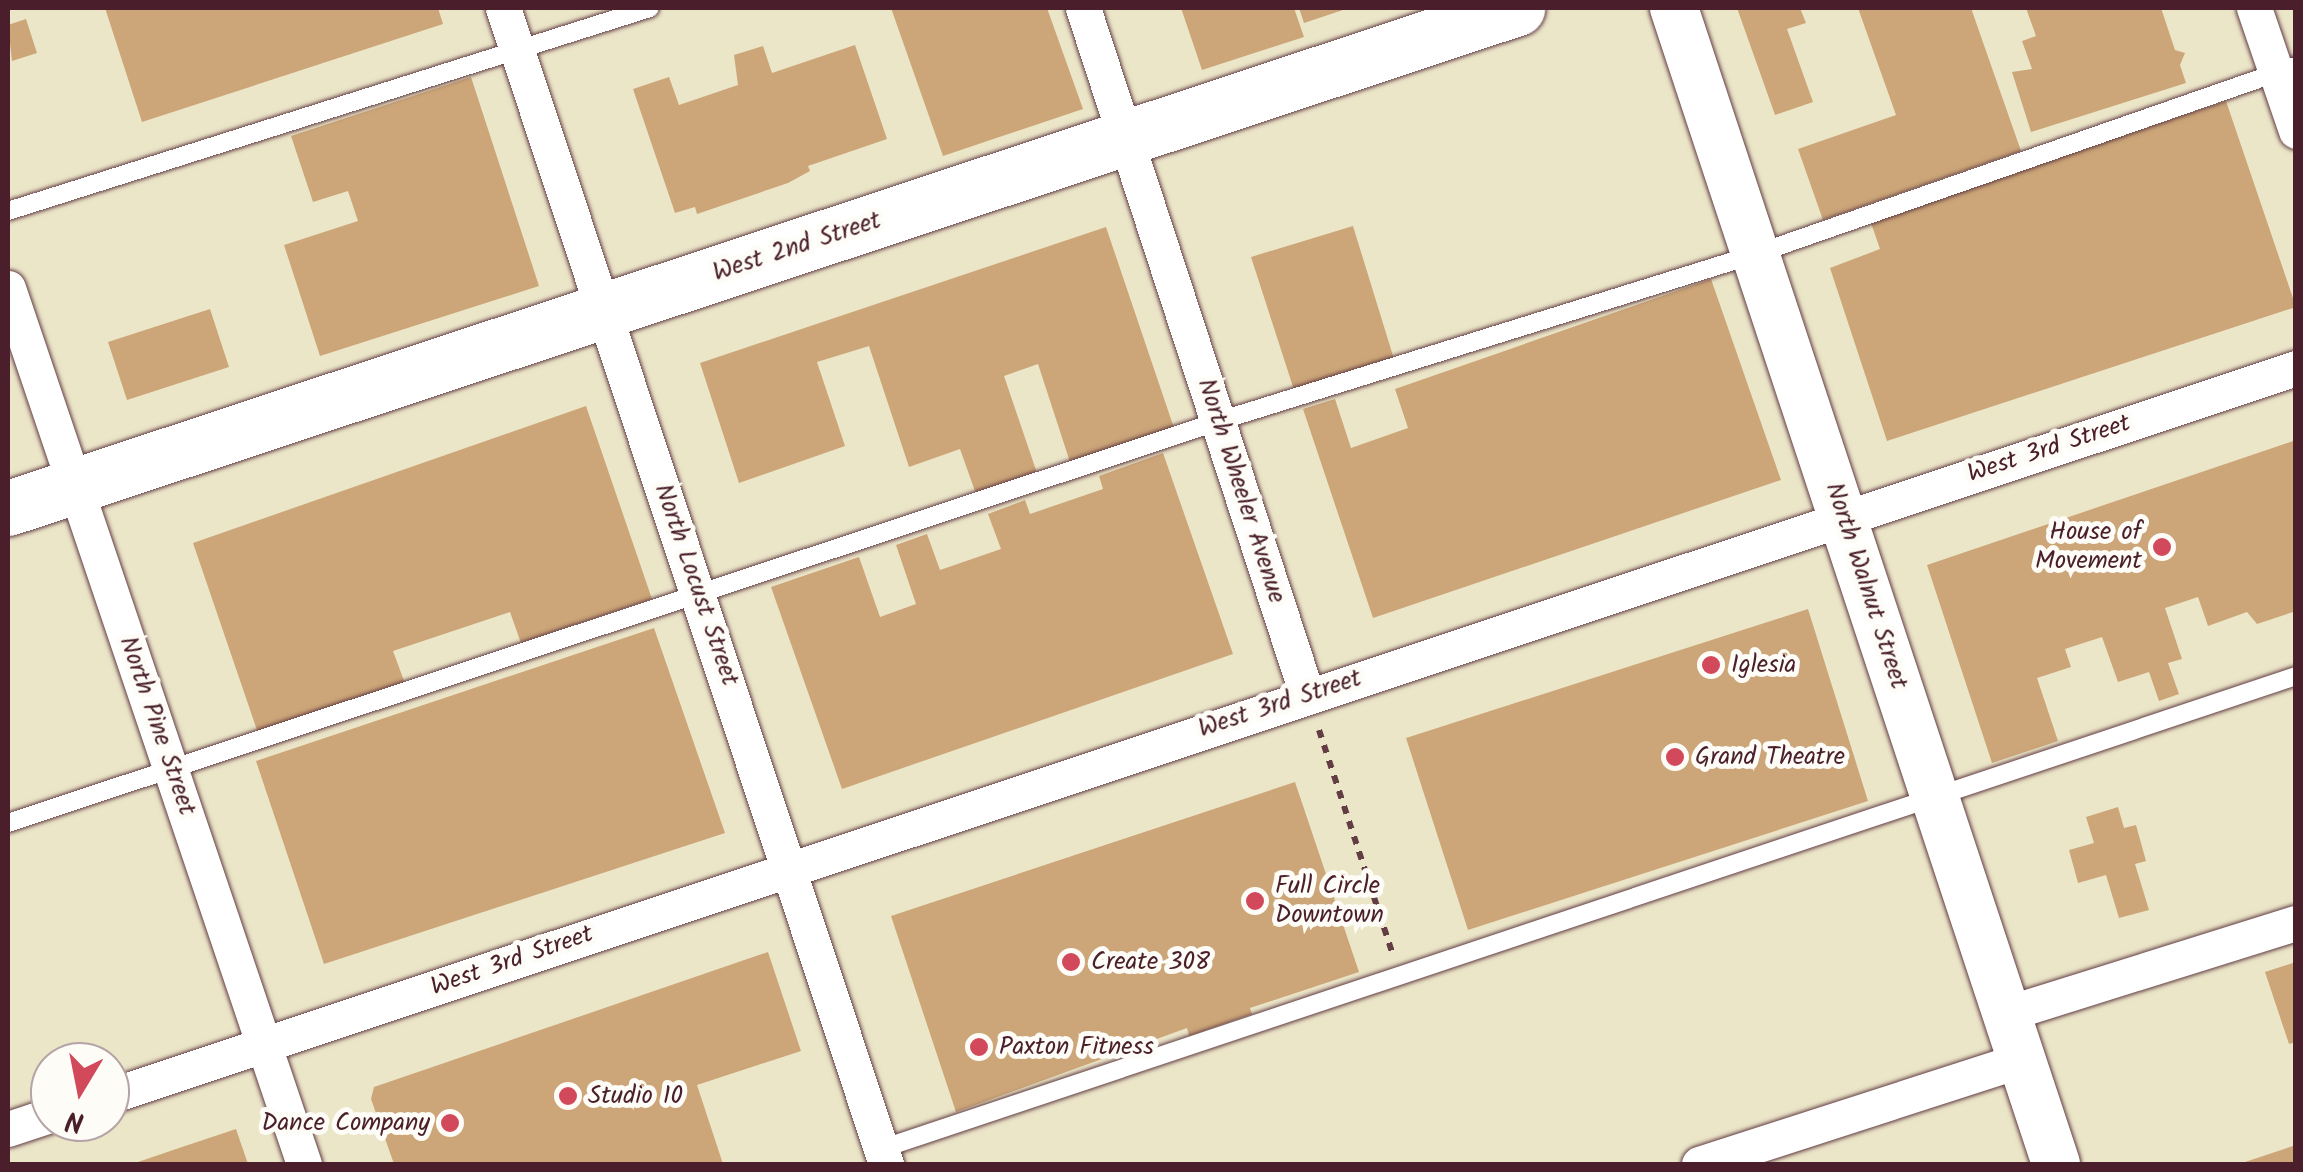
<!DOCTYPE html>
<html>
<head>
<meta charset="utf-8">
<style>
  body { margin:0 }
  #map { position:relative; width:2303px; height:1172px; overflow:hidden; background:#ece6c9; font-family:Kalam,sans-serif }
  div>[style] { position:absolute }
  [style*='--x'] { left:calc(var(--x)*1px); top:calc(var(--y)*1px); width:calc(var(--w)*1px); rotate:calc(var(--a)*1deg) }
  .building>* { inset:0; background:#cca678 }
  .path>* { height:6px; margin-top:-3px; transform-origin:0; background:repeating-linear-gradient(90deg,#623d43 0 8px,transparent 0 16px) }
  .roads { filter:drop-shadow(0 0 2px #623d43) drop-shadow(0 0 2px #623d43) }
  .lane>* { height:18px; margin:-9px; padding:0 9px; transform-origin:9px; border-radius:9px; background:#fff }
  .street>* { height:35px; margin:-17.5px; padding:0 17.5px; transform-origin:17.5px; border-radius:17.5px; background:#fff }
  .secondary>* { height:48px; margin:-24px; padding:0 24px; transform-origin:24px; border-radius:24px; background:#fff }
  .highway>* { height:55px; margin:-27.5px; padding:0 27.5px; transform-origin:27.5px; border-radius:27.5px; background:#fff }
  .dots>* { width:28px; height:28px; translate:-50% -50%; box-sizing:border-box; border:5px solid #fdfcf7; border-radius:50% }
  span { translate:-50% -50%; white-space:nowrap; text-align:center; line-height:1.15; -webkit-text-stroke:10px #fdfcf7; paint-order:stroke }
  .street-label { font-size:25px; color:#4a1f2b }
  .poi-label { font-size:25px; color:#4a1f2b }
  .right { translate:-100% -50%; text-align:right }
  .left { translate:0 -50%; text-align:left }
  .frame { position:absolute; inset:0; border:10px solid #4a1f2b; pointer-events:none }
  .north { position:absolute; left:30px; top:1042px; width:100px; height:100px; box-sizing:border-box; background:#fdfcf7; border:2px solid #b5a4a5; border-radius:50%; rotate:190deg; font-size:28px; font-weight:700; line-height:40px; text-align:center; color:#4a1f2b }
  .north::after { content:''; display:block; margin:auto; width:35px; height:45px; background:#d1495b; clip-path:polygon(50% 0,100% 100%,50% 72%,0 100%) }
</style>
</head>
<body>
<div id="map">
  <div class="building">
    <div style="clip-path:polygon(105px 8px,438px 8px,443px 24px,142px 122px)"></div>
    <div style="clip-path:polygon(891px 8px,1047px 8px,1083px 109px,943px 156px)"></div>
    <div style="clip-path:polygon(1181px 8px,1294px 8px,1304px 37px,1202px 70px)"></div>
    <div style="clip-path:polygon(1299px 8px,1349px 8px,1304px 23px)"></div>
    <div style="clip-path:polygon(1737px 8px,1800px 8px,1806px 23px,1787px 29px,1813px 102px,1775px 115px)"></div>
    <div style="clip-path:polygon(1858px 8px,1971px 8px,2021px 151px,1823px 220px,1798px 149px,1896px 115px)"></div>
    <div style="clip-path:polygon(2026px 8px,2161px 8px,2175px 50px,2185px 53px,2180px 65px,2186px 83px,2031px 132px,2012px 72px,2032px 69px,2022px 41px,2036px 36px)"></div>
    <div style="clip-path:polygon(26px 19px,37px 53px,12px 61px,8px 25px)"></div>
    <div style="clip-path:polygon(855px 45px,887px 139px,808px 166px,810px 171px,788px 183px,697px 214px,695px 207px,675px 213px,633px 89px,669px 77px,679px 105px,738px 85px,734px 55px,763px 46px,772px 73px)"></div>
    <div style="clip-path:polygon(471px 77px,539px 286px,320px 356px,284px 245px,358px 221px,348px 191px,313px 202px,291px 136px)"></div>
    <div style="clip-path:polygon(2226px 101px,2296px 307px,1887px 441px,1830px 268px,1880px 249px,1870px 220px)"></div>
    <div style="clip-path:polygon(1353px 226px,1394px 359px,1294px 390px,1251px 257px)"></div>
    <div style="clip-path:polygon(1106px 227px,1174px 428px,1070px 462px,1038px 364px,1004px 376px,1037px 473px,976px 494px,960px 449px,909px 467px,869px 346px,817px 362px,845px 446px,739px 483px,700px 363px)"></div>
    <div style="clip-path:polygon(1711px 279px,1781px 480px,1373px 618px,1303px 409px,1335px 399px,1351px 448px,1408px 428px,1395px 389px)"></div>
    <div style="clip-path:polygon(210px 309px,229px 367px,127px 400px,108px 342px)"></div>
    <div style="clip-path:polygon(586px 406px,652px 599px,521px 643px,510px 612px,393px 651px,407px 689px,259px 736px,193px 543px)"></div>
    <div style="clip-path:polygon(2296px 440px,2296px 611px,2257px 624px,2247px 612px,2208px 626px,2198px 597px,2165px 608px,2182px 659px,2168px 663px,2179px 694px,2159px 701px,2149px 672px,2118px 682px,2102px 637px,2065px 649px,2071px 667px,2037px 678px,2058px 741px,1992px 763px,1927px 565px)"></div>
    <div style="clip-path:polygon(1163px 453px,1233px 654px,842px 789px,771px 587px,859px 557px,880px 617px,916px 604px,896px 545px,927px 534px,940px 570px,1001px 549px,988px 514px,1025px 500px,1030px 514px,1103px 489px,1099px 476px)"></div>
    <div style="clip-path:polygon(1808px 609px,1868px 801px,1468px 930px,1406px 738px)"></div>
    <div style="clip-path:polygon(654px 628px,725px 833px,324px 964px,256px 761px)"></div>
    <div style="clip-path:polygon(1295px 782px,1359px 972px,1250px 1008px,1252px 1014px,1189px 1036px,1187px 1028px,956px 1112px,891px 916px)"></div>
    <div style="clip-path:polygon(2118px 807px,2124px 828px,2136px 825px,2146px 861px,2135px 864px,2149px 910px,2119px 918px,2106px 875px,2078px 883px,2069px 850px,2094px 843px,2086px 817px)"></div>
    <div style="clip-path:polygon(768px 952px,801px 1051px,697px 1085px,723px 1164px,394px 1164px,371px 1099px,374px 1087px)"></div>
    <div style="clip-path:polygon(2296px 962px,2296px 1042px,2289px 1044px,2265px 972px)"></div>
    <div style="clip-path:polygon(236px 1129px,248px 1164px,132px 1164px,182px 1147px)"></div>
    <div style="clip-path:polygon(2296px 1145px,2296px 1164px,2239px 1164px)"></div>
  </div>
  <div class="path">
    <div style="--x:1319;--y:730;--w:237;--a:71.8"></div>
  </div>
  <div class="roads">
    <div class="lane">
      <div style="--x:8;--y:211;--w:673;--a:-17.55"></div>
      <div style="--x:8;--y:823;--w:1276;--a:-18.36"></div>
      <div style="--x:1219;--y:421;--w:562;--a:-17.28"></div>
      <div style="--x:1756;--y:254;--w:572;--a:-19.2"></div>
      <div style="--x:881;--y:1149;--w:1492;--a:-18.48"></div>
    </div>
    <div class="street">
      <div style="--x:503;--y:8;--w:1218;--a:71.67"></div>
      <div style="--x:1083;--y:8;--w:723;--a:71.94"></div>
      <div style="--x:2254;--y:8;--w:130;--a:71.1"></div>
      <div style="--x:8;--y:288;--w:925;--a:71.33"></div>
      <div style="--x:2008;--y:1013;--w:302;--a:-17.4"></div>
      <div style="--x:110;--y:1096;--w:2304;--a:-18.42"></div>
      <div style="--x:8;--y:1129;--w:44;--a:-18.4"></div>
      <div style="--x:1699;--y:1164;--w:338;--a:-17.9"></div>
    </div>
    <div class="secondary">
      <div style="--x:1674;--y:8;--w:1217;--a:71.71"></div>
    </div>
    <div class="highway">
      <div style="--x:8;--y:508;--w:1590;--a:-18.33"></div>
    </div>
  </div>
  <div class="dots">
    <div style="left:2162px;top:547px;background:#d1495b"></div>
    <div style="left:1711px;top:665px;background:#d1495b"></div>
    <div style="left:1675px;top:757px;background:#d1495b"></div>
    <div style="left:1255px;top:901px;background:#d1495b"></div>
    <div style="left:1071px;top:962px;background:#d1495b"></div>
    <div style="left:979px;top:1047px;background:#d1495b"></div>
    <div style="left:568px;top:1096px;background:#d1495b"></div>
    <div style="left:450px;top:1123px;background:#d1495b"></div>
  </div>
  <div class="street-label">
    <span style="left:797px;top:247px;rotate:-18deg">West 2nd Street</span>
    <span style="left:2049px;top:449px;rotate:-18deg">West 3rd Street</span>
    <span style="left:1241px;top:491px;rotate:72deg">North Wheeler Avenue</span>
    <span style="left:696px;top:585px;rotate:71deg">North Locust Street</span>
    <span style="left:1866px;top:586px;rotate:72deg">North Walnut Street</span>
    <span style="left:1280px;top:704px;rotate:-18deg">West 3rd Street</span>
    <span style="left:157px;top:726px;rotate:71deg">North Pine Street</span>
    <span style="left:512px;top:961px;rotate:-19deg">West 3rd Street</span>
  </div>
  <div class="poi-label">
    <span class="right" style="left:2142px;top:547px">House of<br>Movement</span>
    <span class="left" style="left:1731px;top:665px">Iglesia</span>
    <span class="left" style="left:1695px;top:757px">Grand Theatre</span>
    <span class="left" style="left:1275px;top:901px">Full Circle<br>Downtown</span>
    <span class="left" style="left:1091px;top:962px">Create 308</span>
    <span class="left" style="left:999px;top:1047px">Paxton Fitness</span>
    <span class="left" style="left:588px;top:1096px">Studio 10</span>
    <span class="right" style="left:430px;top:1123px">Dance Company</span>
  </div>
  <div class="frame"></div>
  <div class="north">N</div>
</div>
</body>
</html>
